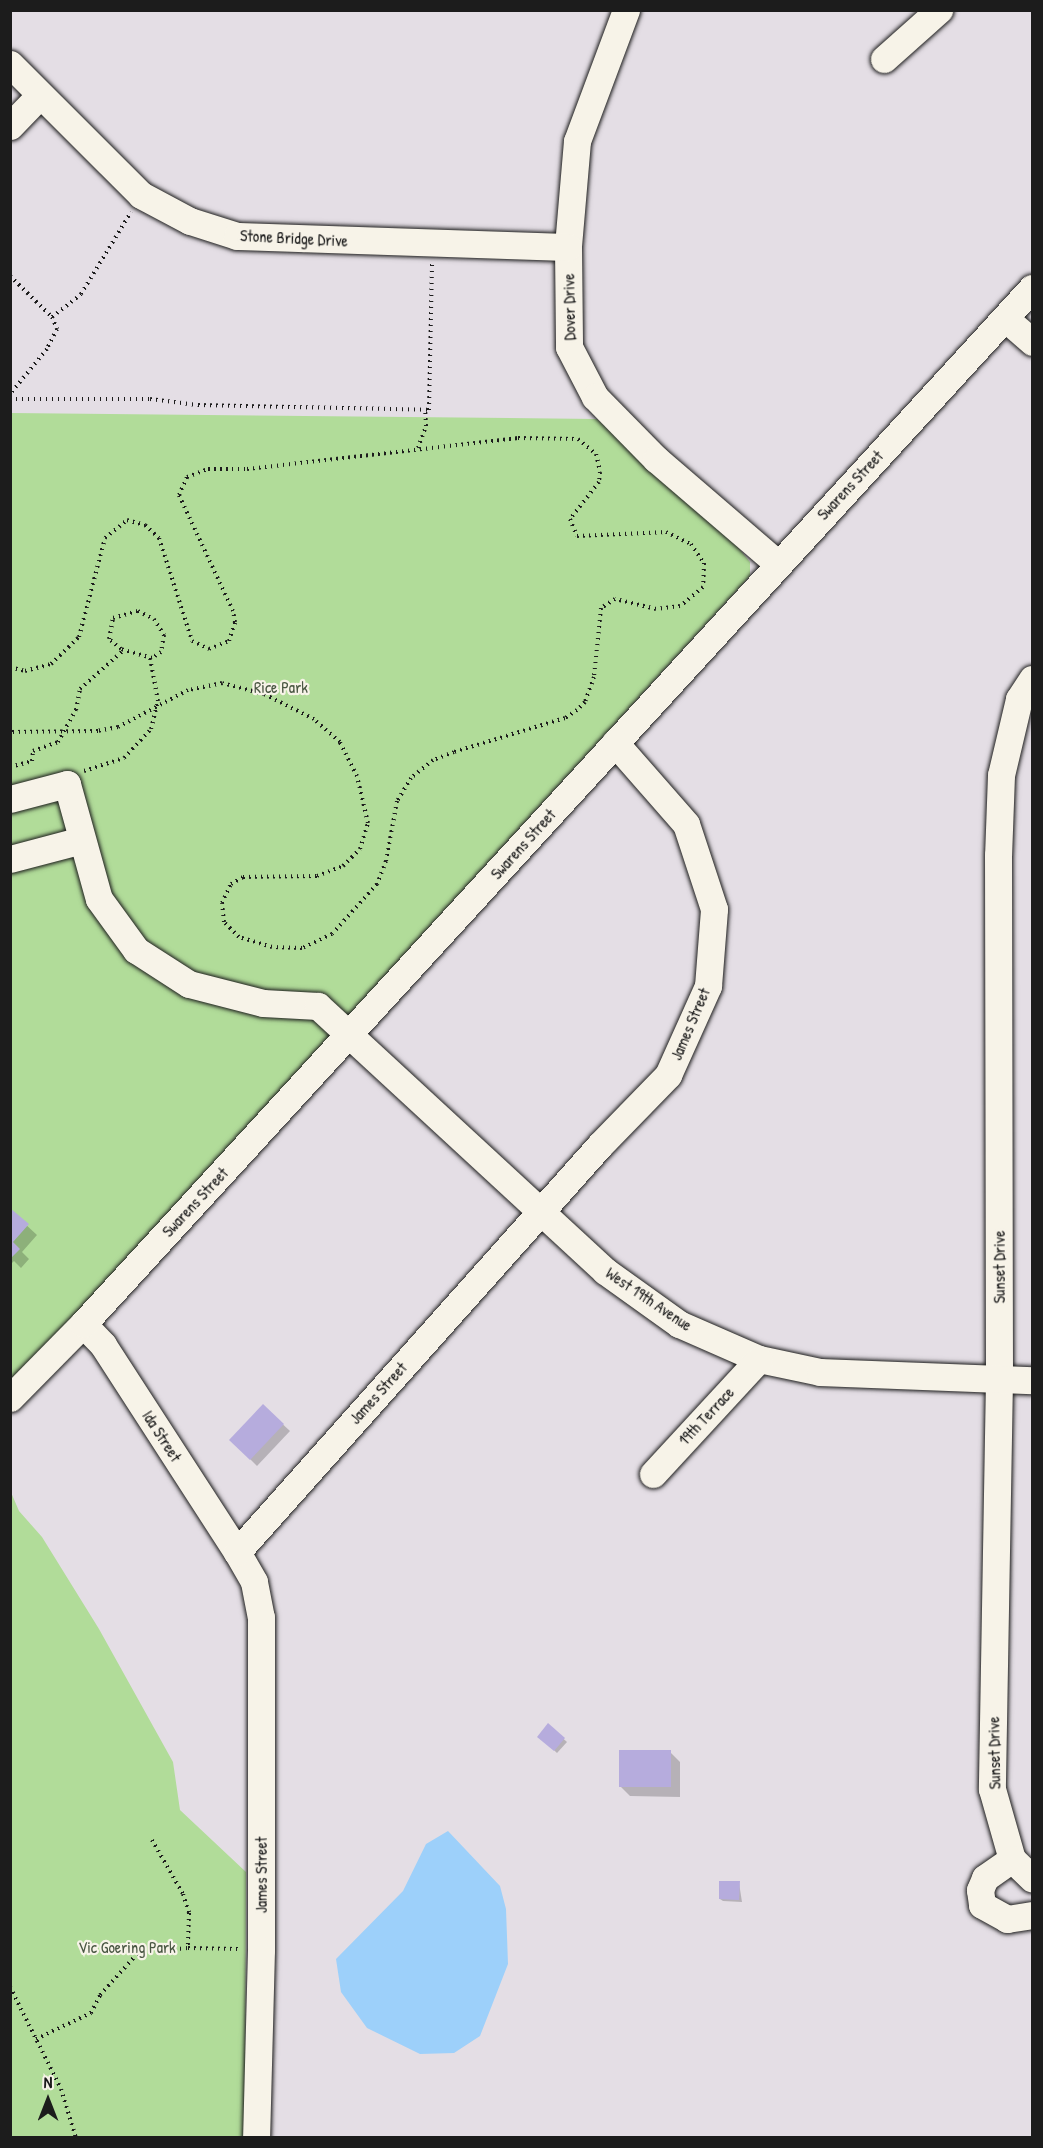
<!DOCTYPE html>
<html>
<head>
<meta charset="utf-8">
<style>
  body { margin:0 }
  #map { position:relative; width:1043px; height:2148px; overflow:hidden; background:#e4dee5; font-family:"Patrick Hand",sans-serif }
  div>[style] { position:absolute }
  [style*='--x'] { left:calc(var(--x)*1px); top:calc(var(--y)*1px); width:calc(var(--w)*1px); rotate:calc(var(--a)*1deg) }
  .green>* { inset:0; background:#b1dc99 }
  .water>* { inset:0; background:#9dd0fa }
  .shadow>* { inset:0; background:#0003 }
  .building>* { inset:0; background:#b6acdd }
  .path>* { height:4px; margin-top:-2px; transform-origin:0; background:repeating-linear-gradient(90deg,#1c1c1c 0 1.5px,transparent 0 6px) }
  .roads { filter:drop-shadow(0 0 2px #1c1c1c) drop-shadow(0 0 2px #1c1c1c) }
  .minor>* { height:27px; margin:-13.5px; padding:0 13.5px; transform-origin:13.5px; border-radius:13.5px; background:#f7f3e8 }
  span { translate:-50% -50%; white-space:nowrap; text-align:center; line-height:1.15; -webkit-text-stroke:4.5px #f7f3e8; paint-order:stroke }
  .street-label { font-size:16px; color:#1c1c1c }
  .park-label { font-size:16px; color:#495642 }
  .frame { position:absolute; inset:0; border:12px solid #1c1c1c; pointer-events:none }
  .north { position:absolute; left:18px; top:2070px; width:60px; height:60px; -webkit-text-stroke:4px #f7f3e8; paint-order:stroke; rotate:0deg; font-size:16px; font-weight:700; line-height:24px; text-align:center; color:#1c1c1c }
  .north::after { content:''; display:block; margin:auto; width:21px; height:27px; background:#1c1c1c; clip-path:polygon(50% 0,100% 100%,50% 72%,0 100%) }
</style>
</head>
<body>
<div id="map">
  <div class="green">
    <div style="clip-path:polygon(11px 413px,597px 419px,738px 547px,750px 562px,750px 576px,11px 1385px)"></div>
    <div style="clip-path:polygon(10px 1490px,19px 1511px,42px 1537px,99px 1629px,173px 1762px,180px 1810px,246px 1872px,245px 2137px,11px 2137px)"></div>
  </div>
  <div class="water">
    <div style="clip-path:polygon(448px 1831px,500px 1886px,506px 1909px,508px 1964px,480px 2036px,454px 2053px,420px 2054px,367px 2028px,341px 1992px,336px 1959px,403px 1891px,426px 1844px)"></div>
  </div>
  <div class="shadow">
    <div style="clip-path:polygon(10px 1210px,37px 1235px,22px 1252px,29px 1259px,21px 1268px,14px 1261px,10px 1265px)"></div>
    <div style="clip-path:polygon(263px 1406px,290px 1431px,257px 1466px,231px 1440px)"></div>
    <div style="clip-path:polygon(548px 1725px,567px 1742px,557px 1753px,539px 1736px)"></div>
    <div style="clip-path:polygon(670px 1752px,680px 1762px,680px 1797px,630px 1796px,620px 1786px)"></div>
    <div style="clip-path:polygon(739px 1883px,742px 1902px,723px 1901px,720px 1899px)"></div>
  </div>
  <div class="building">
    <div style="clip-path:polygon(10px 1208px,29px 1224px,13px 1242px,20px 1249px,10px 1259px)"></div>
    <div style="clip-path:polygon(263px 1404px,284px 1424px,250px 1460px,229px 1440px)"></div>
    <div style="clip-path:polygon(548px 1723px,565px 1738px,554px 1751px,537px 1737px)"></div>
    <div style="clip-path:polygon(619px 1750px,671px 1750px,671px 1787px,619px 1787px)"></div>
    <div style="clip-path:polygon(719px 1881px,740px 1881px,739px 1900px,719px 1899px)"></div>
  </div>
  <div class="path">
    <div style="--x:10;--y:276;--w:59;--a:44.3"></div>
    <div style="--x:52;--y:317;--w:13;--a:67"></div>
    <div style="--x:57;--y:329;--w:22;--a:117"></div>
    <div style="--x:47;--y:349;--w:58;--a:129.4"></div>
    <div style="--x:52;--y:317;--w:37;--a:-38"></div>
    <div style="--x:81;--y:294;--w:96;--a:-58.6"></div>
    <div style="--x:10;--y:399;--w:140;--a:0"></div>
    <div style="--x:150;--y:399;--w:48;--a:7.1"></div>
    <div style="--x:198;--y:405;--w:231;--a:1.2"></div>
    <div style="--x:429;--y:410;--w:147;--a:-88.8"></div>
    <div style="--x:418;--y:448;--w:23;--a:-70"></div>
    <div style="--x:426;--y:426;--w:17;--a:-93"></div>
    <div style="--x:138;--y:611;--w:18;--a:27"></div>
    <div style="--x:154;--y:619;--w:19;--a:58"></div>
    <div style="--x:164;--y:635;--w:17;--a:100"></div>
    <div style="--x:161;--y:652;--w:11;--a:146"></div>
    <div style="--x:152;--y:658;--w:32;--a:-164"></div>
    <div style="--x:121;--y:649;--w:16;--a:-140"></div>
    <div style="--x:109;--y:639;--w:21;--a:-79"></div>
    <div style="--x:113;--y:618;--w:26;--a:-16"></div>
    <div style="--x:10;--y:667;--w:16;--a:15"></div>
    <div style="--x:25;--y:671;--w:27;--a:-15"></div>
    <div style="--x:51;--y:664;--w:39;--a:-44"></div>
    <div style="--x:79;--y:637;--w:102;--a:-75.3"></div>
    <div style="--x:105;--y:538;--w:28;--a:-39"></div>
    <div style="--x:127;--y:520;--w:19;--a:16"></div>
    <div style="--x:145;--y:525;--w:19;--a:43"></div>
    <div style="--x:159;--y:538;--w:108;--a:72.2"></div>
    <div style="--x:192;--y:641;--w:19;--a:25"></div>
    <div style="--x:209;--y:649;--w:22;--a:-22"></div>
    <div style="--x:229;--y:641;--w:20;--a:-72"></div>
    <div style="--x:235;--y:622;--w:11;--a:-100"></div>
    <div style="--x:233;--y:611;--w:128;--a:-115"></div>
    <div style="--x:179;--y:495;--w:20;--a:-66"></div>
    <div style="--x:187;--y:477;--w:22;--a:-21"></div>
    <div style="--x:208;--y:469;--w:39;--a:0"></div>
    <div style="--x:247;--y:469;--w:273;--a:-6.5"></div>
    <div style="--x:518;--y:438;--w:60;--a:1"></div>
    <div style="--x:578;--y:439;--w:23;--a:40"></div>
    <div style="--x:596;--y:454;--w:18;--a:77"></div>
    <div style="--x:600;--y:472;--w:10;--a:96"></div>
    <div style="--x:599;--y:482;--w:47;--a:128.1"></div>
    <div style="--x:570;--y:519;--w:18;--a:68"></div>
    <div style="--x:577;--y:536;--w:89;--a:-2.6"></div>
    <div style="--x:666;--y:532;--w:28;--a:26"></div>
    <div style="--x:691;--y:544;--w:23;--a:56"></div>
    <div style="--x:704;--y:563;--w:24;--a:92"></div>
    <div style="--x:703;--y:587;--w:30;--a:140"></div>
    <div style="--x:680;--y:606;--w:24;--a:173"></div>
    <div style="--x:656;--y:609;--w:42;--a:-166.3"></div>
    <div style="--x:615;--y:599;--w:17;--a:147"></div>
    <div style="--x:601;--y:608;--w:69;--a:95.8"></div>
    <div style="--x:594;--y:677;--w:27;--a:110"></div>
    <div style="--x:585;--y:702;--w:11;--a:135"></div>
    <div style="--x:577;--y:710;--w:14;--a:146"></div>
    <div style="--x:565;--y:718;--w:116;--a:163"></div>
    <div style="--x:454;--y:752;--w:22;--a:159"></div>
    <div style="--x:433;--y:760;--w:28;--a:141"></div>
    <div style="--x:411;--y:778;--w:27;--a:121"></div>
    <div style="--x:397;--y:801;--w:61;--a:100.4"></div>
    <div style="--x:386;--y:861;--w:25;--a:111"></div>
    <div style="--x:377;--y:884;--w:67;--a:132"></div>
    <div style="--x:332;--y:934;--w:33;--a:155"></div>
    <div style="--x:302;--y:948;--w:30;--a:-178"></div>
    <div style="--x:272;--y:947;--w:34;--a:-163"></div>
    <div style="--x:239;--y:937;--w:21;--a:-135"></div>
    <div style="--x:224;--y:922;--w:19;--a:-96"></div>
    <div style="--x:222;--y:903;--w:21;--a:-65"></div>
    <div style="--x:231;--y:884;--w:14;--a:-30"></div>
    <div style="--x:243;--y:877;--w:74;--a:-0.8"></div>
    <div style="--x:317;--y:876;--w:28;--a:-21"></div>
    <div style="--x:343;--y:866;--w:24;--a:-45"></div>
    <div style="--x:360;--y:849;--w:27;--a:-73"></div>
    <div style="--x:368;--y:823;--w:48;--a:-103.2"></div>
    <div style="--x:357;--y:776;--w:38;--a:-117"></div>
    <div style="--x:340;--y:742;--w:35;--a:-139"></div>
    <div style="--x:314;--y:719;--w:56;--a:-153.4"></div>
    <div style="--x:264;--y:694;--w:43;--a:-165.3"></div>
    <div style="--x:222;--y:683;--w:35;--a:168"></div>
    <div style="--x:188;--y:690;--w:79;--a:152.1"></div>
    <div style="--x:118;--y:727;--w:20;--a:169"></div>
    <div style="--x:98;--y:731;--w:88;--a:179.3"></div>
    <div style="--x:10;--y:767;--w:23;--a:-15"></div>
    <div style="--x:32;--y:761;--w:10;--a:-84"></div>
    <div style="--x:33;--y:751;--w:27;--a:-20"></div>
    <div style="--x:58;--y:742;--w:37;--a:-61"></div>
    <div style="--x:76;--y:710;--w:21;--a:-79"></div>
    <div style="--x:80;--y:689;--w:59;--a:-41.6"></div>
    <div style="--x:84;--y:771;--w:42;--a:-18"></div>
    <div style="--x:124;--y:758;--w:40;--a:-47"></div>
    <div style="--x:151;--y:729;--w:29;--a:-76"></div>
    <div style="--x:158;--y:701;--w:44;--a:-100.5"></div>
    <div style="--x:152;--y:1840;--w:62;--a:60.1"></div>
    <div style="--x:183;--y:1894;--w:20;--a:72"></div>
    <div style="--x:189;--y:1913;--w:35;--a:92"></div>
    <div style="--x:188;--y:1948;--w:50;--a:1.1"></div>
    <div style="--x:10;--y:1987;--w:114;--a:63.4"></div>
    <div style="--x:61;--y:2089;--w:51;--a:73"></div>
    <div style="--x:36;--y:2039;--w:61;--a:-25.3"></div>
    <div style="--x:91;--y:2013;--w:20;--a:-63"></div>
    <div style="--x:100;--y:1995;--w:57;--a:-47.9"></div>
    <div style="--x:138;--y:1953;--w:50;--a:-5.7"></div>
  </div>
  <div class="roads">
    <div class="minor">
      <div style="--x:626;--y:10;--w:140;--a:110.5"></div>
      <div style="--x:577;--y:141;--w:106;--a:94.9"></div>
      <div style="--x:568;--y:247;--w:100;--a:89.4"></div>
      <div style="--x:569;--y:347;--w:56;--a:62.5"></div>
      <div style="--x:595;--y:397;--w:87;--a:45.5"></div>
      <div style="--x:656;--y:459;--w:160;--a:40.7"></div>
      <div style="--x:884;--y:59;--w:74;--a:-41.7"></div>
      <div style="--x:10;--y:64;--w:185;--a:45"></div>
      <div style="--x:141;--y:195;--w:55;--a:28"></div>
      <div style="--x:190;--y:221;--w:49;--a:17.7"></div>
      <div style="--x:237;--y:236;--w:331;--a:1.9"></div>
      <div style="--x:10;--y:126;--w:42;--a:-46"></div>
      <div style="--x:1006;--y:319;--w:35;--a:41"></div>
      <div style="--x:1032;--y:679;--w:24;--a:123"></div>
      <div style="--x:1019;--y:699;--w:78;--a:103.3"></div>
      <div style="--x:1001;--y:775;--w:80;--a:92.1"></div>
      <div style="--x:998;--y:855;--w:524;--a:89.89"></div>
      <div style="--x:999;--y:1379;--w:410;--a:91"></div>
      <div style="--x:992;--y:1789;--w:73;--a:74.1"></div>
      <div style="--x:1012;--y:1859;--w:28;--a:44"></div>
      <div style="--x:10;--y:799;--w:59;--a:-14.7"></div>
      <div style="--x:67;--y:784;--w:119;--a:74.5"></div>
      <div style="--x:99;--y:899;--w:63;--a:54"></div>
      <div style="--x:136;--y:950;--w:63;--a:32.7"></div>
      <div style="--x:189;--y:984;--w:76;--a:14.4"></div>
      <div style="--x:263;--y:1003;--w:55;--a:3.1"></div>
      <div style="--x:318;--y:1006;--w:391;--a:42.7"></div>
      <div style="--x:605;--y:1271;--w:91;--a:35.6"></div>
      <div style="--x:679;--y:1324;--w:87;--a:23.6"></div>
      <div style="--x:759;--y:1359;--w:62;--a:12"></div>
      <div style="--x:820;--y:1372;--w:212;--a:2.2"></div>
      <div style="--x:10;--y:859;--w:74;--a:-14.8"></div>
      <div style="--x:83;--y:1324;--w:29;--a:46"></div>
      <div style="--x:103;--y:1345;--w:247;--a:57.1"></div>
      <div style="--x:237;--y:1552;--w:34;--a:60"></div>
      <div style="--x:254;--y:1582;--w:36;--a:79"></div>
      <div style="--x:261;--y:1617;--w:333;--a:90"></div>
      <div style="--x:261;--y:1950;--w:188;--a:91.5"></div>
      <div style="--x:10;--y:1398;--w:104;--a:-45.4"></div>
      <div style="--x:83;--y:1324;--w:1405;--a:-47.51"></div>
      <div style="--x:653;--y:1474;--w:156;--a:-47.3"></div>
      <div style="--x:237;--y:1552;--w:545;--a:-48.27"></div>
      <div style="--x:600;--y:1145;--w:98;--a:-45.8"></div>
      <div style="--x:668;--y:1075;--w:98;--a:-65.8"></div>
      <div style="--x:708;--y:986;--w:77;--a:-85.5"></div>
      <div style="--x:714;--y:909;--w:89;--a:-108.2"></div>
      <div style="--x:686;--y:824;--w:108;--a:-131.2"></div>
      <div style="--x:1012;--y:1859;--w:33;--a:145"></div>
      <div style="--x:985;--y:1878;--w:13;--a:113"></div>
      <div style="--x:980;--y:1890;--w:15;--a:82"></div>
      <div style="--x:982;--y:1905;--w:29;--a:29"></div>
      <div style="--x:1007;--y:1919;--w:25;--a:-9"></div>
    </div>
  </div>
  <div class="street-label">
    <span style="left:294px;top:238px;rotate:3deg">Stone Bridge Drive</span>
    <span style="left:569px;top:307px;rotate:-91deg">Dover Drive</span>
    <span style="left:850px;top:485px;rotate:-47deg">Swarens Street</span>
    <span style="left:523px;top:844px;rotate:-48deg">Swarens Street</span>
    <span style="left:690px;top:1024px;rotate:-67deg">James Street</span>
    <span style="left:195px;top:1202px;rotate:-47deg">Swarens Street</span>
    <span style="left:999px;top:1267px;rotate:-90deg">Sunset Drive</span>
    <span style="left:649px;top:1299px;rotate:34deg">West 19th Avenue</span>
    <span style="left:378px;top:1393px;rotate:-48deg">James Street</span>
    <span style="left:706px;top:1416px;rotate:-47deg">19th Terrace</span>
    <span style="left:162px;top:1436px;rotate:57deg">Ida Street</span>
    <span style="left:994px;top:1753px;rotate:-91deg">Sunset Drive</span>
    <span style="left:261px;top:1875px;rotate:-90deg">James Street</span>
  </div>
  <div class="park-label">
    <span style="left:281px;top:687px">Rice Park</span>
    <span style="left:127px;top:1947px">Vic Goering Park</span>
  </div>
  <div class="frame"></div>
  <div class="north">N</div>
</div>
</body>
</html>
